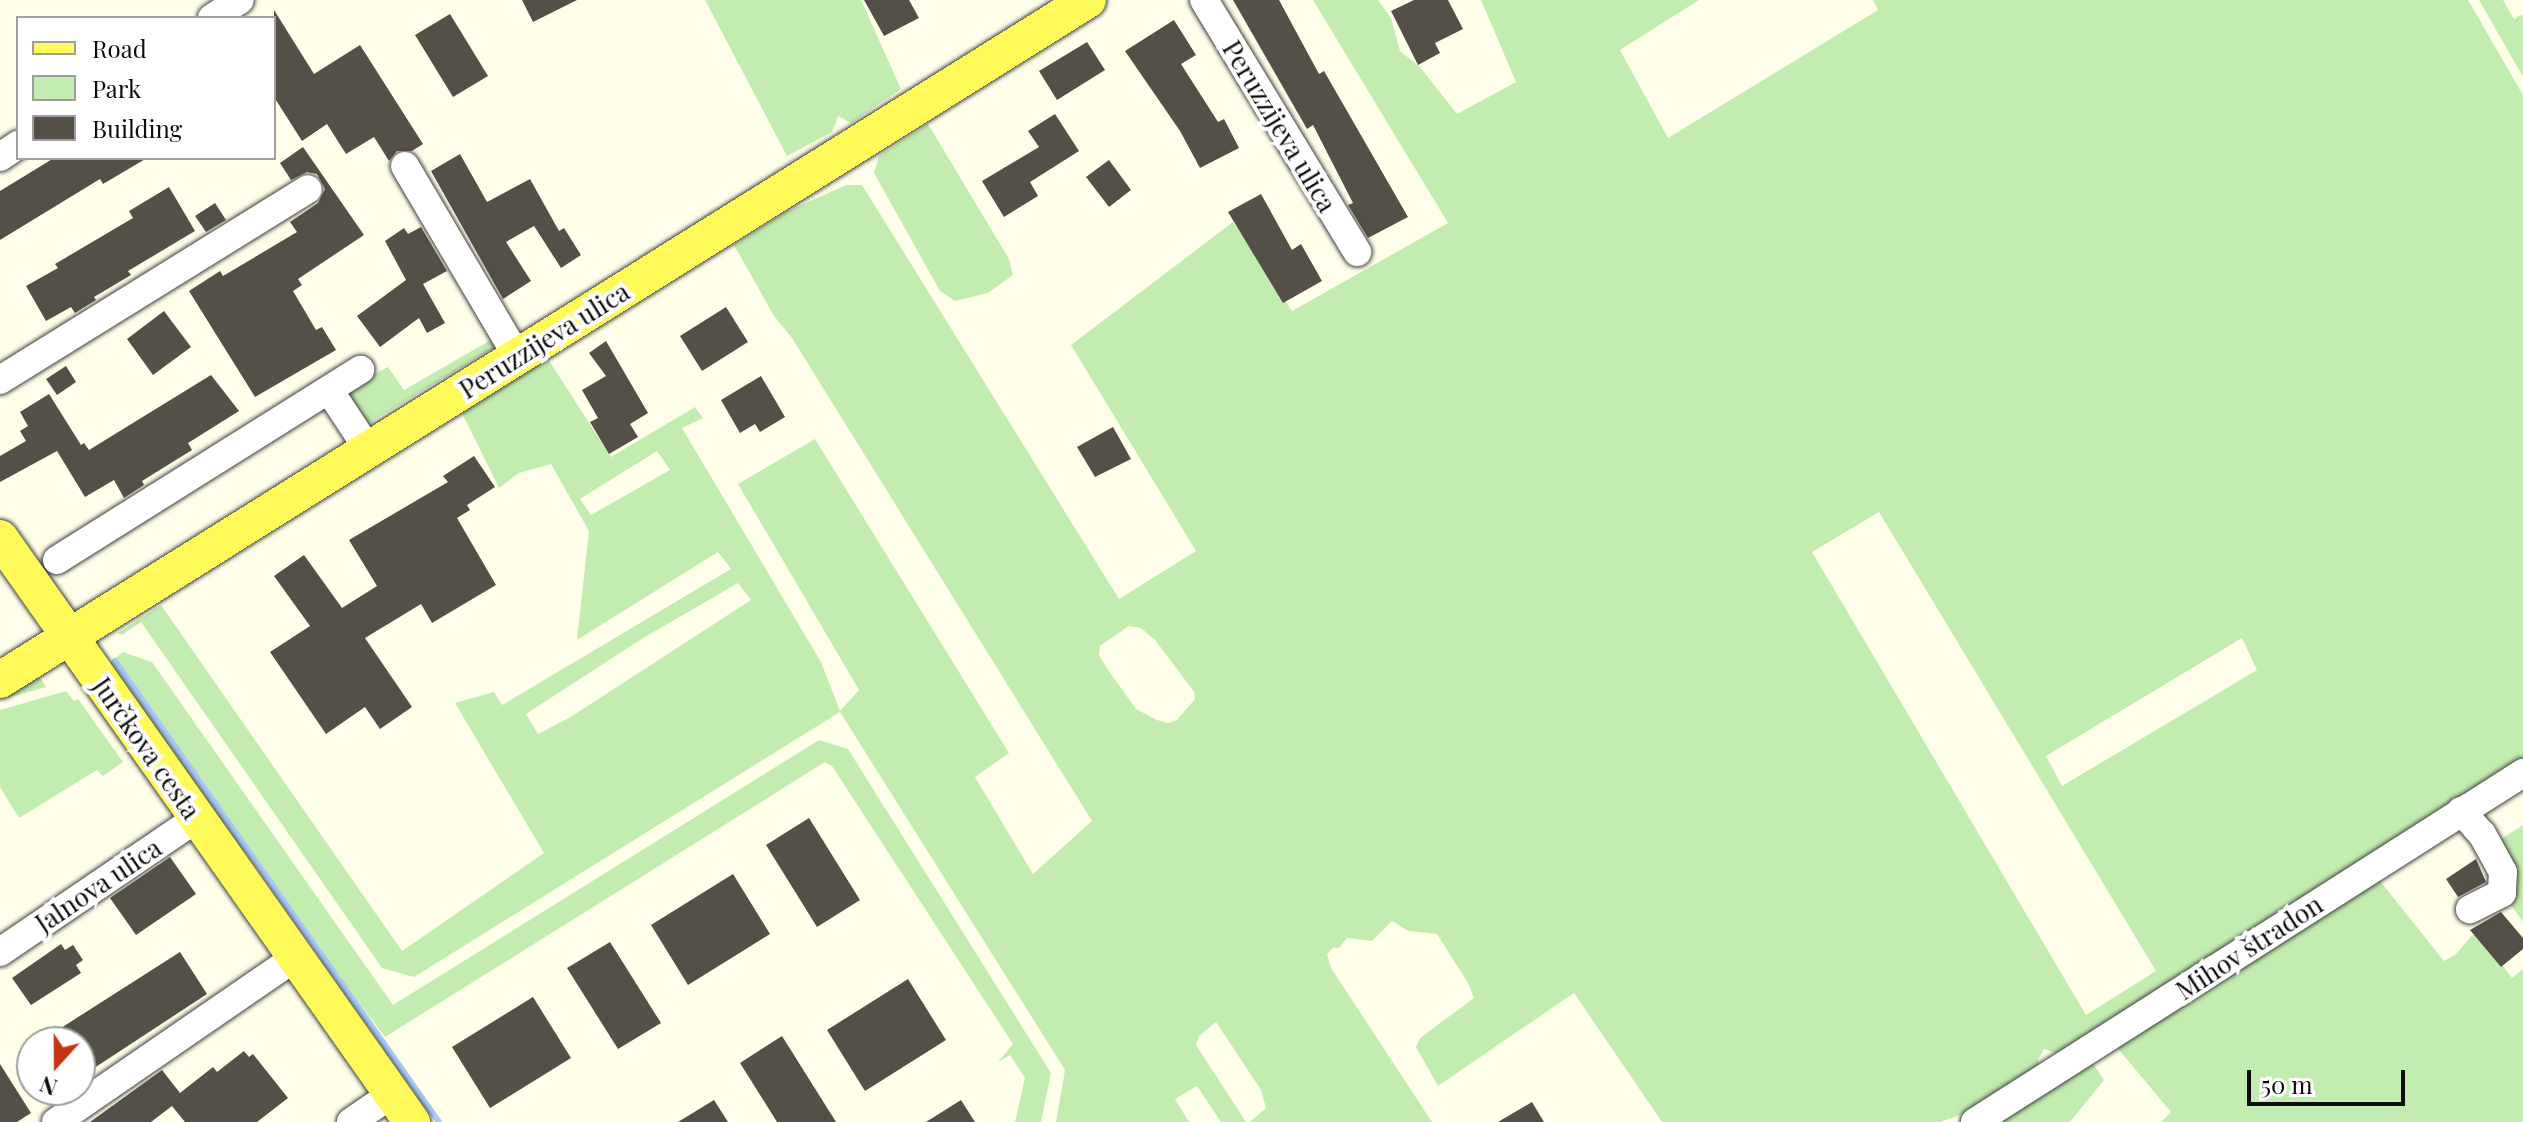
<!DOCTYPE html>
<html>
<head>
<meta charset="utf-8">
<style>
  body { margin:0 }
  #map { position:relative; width:2523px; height:1122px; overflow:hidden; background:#ffffea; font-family:"Playfair Display",serif }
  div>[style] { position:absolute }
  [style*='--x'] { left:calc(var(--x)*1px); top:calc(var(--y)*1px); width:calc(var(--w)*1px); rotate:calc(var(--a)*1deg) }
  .green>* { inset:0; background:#c3edb0 }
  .stream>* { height:6px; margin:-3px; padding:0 3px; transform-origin:3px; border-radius:3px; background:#a9cbfc }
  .building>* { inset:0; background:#555047 }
  .roads { filter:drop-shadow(0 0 2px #3f3f3f) drop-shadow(0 0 2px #3f3f3f) }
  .minor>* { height:28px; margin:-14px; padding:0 14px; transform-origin:14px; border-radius:14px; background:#fff }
  .major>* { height:36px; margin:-18px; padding:0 18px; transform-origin:18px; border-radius:18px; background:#fffa5a }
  span { translate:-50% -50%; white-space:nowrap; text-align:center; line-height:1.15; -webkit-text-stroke:8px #fff; paint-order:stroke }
  .street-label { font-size:26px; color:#0c0c0c }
  .legend { position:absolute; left:16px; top:16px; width:260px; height:144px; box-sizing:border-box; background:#fff; border:2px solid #9e9e9e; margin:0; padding:10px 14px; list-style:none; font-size:24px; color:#0c0c0c }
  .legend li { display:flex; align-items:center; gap:16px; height:40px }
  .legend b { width:40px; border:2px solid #9e9e9e }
  .north { position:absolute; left:16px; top:1026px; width:80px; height:80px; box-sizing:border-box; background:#fff; border:2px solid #9e9e9e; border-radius:50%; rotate:201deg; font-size:22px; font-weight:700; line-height:32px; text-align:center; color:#0c0c0c }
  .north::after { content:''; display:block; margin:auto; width:28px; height:36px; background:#c93417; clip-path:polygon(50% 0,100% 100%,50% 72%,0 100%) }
  .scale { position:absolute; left:2247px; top:1070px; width:158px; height:36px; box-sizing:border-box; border:4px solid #0c0c0c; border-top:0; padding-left:10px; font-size:24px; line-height:28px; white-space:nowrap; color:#0c0c0c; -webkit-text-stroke:6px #fff; paint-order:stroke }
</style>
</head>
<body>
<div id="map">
  <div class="green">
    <div style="clip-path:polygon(705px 0,861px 0,901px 89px,851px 123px,838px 116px,832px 132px,787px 156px)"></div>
    <div style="clip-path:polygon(evenodd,1313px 0,1378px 0,1391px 18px,1400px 51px,1420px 67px,1457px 114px,1516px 82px,1481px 0,1699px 0,1620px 50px,1668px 138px,1878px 10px,1873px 0,2468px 0,2523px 95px,2523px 764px,2060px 1054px,2044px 1049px,2038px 1060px,2040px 1069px,1969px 1112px,1940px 1122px,1662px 1122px,1574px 993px,1438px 1086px,1416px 1047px,1420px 1038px,1474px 998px,1468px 983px,1437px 934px,1408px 931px,1392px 921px,1372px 941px,1347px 938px,1339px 948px,1333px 948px,1327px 954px,1331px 968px,1432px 1122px,1250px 1122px,1266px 1108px,1261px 1090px,1216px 1022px,1199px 1036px,1196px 1045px,1246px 1122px,1221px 1122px,1197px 1086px,1175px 1099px,1189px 1122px,1056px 1122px,1065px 1070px,840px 712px,414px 977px,382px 968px,141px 622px,122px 635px,118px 633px,161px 605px,402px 951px,544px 853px,455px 703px,494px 692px,502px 705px,731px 569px,718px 552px,577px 640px,589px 531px,551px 464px,519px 473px,499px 488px,462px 413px,548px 359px,611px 457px,695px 407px,703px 418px,682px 428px,821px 662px,840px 711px,859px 690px,738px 484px,815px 439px,1009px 753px,975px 777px,1033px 874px,1092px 821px,792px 338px,774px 316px,734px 245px,786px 212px,846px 185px,862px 185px,1119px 599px,1196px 551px,1071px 345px,1233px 222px,1292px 311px,1448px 223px,1313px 0,657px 451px,670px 470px,591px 515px,580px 499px,657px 451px,1313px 0,1879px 512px,2156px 971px,2086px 1015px,1812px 552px,1879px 512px,1313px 0,738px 583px,751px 600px,569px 718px,538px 734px,526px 714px,640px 640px,738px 583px,1313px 0,1129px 626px,1141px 628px,1156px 641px,1194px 692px,1195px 699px,1177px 720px,1168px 723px,1157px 720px,1136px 709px,1106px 667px,1099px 655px,1100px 646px,1129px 626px,1313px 0,2242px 638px,2257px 670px,2062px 786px,2046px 756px,2242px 638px)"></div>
    <div style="clip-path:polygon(2479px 0,2503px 0,2514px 19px,2523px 14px,2523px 77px)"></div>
    <div style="clip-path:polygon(928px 124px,1009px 259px,1013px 275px,988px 293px,955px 301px,940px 291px,874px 173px,879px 156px)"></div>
    <div style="clip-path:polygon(496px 337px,498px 345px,364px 426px,342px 390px,388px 367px,404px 390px)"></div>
    <div style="clip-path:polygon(123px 652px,152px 662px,393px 1005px,819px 740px,848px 749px,1051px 1073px,1041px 1122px,1015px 1122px,1025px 1078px,1010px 1055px,998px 1062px,1013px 1044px,832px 766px,825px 762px,385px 1037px,118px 684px,108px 664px)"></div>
    <div style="clip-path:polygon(37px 673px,46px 687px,0 700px,0 696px)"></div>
    <div style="clip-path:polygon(66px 691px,74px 701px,78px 699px,123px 762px,103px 776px,97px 770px,19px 818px,0 787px,0 710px)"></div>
    <div style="clip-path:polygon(2523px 825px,2523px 922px,2510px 904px,2515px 889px,2495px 843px)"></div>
    <div style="clip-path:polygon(2376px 876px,2444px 961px,2456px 954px,2476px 931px,2512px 978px,2523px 969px,2523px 1122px,2161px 1122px,2171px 1112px,2114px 1044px)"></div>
    <div style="clip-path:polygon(2090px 1059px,2104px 1080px,2070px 1122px,1991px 1122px)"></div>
  </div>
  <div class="stream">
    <div style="--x:115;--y:661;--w:563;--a:54.9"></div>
  </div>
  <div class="building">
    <div style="clip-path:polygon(522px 0,577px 0,533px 22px)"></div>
    <div style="clip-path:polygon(864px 0,909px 0,919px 18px,884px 36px)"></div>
    <div style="clip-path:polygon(1233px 0,1279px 0,1319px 74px,1324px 71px,1408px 217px,1368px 238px,1348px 205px,1353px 203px,1313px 125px,1307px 129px)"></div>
    <div style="clip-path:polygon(1414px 0,1448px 0,1463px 29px,1435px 43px,1440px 53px,1418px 65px,1391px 11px)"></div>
    <div style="clip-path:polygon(274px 10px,314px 74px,360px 45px,423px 144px,412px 151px,397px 151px,389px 161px,374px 137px,346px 154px,327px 124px,302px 141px,274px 97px)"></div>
    <div style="clip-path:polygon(450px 14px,488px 76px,453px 97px,415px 35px)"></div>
    <div style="clip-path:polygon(1174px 20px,1196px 55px,1181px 64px,1218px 122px,1224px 119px,1239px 148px,1200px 168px,1180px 131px,1125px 51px)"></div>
    <div style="clip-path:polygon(1087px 42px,1105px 70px,1057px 100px,1039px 71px)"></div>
    <div style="clip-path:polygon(1055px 114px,1079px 151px,1030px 182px,1038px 196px,1004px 217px,982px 181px,1039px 147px,1028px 131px)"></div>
    <div style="clip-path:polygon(303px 147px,364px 235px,298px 279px,302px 285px,293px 291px,316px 330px,322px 327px,336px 350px,255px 397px,189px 291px,220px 271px,223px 276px,297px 232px,290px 222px,318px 203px,325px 189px,317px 174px,307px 172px,291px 180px,280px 163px)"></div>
    <div style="clip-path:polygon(460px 154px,487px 202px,530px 179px,559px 231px,564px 228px,581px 255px,561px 268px,534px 226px,506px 242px,531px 281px,503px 299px,431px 171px)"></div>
    <div style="clip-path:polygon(54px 158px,147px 158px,103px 184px,100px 179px,0 240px,0 191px)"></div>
    <div style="clip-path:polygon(1109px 160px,1131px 190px,1109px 207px,1086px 177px)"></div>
    <div style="clip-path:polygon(169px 187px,195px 231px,128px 271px,131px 275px,94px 297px,96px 300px,75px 313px,71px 307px,46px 321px,26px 286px,58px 268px,55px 264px,133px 218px,129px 211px)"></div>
    <div style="clip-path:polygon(1261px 194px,1292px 250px,1301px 244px,1322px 281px,1283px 303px,1228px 212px)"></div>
    <div style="clip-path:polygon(215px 203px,226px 220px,206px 232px,195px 216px)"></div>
    <div style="clip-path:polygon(421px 227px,447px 271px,423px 284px,445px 323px,427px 333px,419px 318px,380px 347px,357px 316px,406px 280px,385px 241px,404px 228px,408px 234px)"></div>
    <div style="clip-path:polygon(726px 307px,748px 342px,702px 371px,680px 336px)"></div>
    <div style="clip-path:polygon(164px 311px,191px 347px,153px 375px,127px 339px)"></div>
    <div style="clip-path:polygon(606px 341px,648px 413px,630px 424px,638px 437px,609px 454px,590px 422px,598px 418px,582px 390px,606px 376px,589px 353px)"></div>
    <div style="clip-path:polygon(66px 366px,76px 382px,57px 395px,46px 379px)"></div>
    <div style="clip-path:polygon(211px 375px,239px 411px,188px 443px,192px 450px,142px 481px,144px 485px,124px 498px,114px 480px,85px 497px,57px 451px,0 482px,0 456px,26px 441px,20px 431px,28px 426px,20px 412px,49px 394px,81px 445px,84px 443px,89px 450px)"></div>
    <div style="clip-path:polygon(761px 376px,785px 417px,760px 432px,755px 424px,740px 433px,721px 400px)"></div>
    <div style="clip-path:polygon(1113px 427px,1131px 459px,1095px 477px,1077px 447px)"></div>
    <div style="clip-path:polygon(474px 456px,495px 487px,467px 505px,470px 510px,457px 518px,496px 585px,432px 623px,421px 604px,365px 638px,412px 707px,380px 729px,365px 707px,326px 734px,270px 652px,310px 626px,274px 576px,304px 555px,342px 608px,377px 586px,349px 540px,448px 482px,443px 476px)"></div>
    <div style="clip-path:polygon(809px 818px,860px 900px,817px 927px,766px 845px)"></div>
    <div style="clip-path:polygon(170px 857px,196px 894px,136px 935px,110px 898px)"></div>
    <div style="clip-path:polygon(2476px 859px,2486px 882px,2458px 897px,2446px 879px)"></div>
    <div style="clip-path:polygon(733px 874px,770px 934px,688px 985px,651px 925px)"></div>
    <div style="clip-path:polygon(2501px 912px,2523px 938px,2523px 949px,2501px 967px,2470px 930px)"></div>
    <div style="clip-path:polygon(610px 942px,661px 1023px,618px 1049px,567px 968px)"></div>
    <div style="clip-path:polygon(61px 944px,65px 950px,73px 945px,83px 960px,76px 965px,81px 973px,31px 1005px,12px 978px)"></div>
    <div style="clip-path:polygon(180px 952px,207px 994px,111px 1057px,80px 1077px,80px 1042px,39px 1042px)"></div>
    <div style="clip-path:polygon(908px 979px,946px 1040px,865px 1091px,827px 1030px)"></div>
    <div style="clip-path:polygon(533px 997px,571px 1058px,490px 1108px,452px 1047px)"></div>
    <div style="clip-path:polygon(782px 1036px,836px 1122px,777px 1122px,740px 1063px)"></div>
    <div style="clip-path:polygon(244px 1051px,249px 1057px,253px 1054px,288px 1098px,257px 1122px,185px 1122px,172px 1106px,151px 1122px,90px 1122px,162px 1070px,180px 1093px,213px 1067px,217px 1072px)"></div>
    <div style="clip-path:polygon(0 1064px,31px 1113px,17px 1122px,0 1122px)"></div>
    <div style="clip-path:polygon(714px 1100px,728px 1122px,678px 1122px)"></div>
    <div style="clip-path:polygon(961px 1100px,975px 1122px,926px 1122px)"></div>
    <div style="clip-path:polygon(1532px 1102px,1544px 1122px,1498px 1122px)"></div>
  </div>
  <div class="roads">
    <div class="minor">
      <div style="--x:1204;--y:0;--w:295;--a:58.7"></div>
      <div style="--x:212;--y:18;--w:33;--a:-33"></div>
      <div style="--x:0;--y:157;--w:22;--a:-34"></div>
      <div style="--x:405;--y:166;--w:221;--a:59.5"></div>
      <div style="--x:0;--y:380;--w:362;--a:-31.8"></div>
      <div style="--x:329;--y:390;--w:71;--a:56.5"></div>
      <div style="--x:57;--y:560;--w:358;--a:-32.1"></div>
      <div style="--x:2461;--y:811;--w:31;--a:48"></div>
      <div style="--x:2482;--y:834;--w:43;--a:61.1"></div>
      <div style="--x:2503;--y:872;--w:21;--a:93"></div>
      <div style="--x:2502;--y:893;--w:36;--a:153"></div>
      <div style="--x:0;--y:952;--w:238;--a:-34.2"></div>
      <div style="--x:56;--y:1122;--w:290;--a:-34.5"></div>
      <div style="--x:351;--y:1122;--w:50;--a:-34.3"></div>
      <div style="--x:1975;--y:1122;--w:650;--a:-32.49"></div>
    </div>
    <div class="major">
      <div style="--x:0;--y:538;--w:715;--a:54.8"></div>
      <div style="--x:0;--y:680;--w:1283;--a:-32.01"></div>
    </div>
  </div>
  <div class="street-label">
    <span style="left:1280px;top:126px;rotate:59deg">Peruzzijeva ulica</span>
    <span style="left:544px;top:340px;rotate:-32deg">Peruzzijeva ulica</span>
    <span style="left:147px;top:748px;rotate:55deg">Jurčkova cesta</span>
    <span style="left:98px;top:885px;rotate:-34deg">Jalnova ulica</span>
    <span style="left:2249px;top:947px;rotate:-33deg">Mihov štradon</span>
  </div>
  <ul class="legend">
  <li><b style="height:10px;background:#fffa5a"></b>Road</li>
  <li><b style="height:22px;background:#c3edb0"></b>Park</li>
  <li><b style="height:22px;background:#555047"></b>Building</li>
  </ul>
  <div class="north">N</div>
  <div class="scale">50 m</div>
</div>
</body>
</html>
